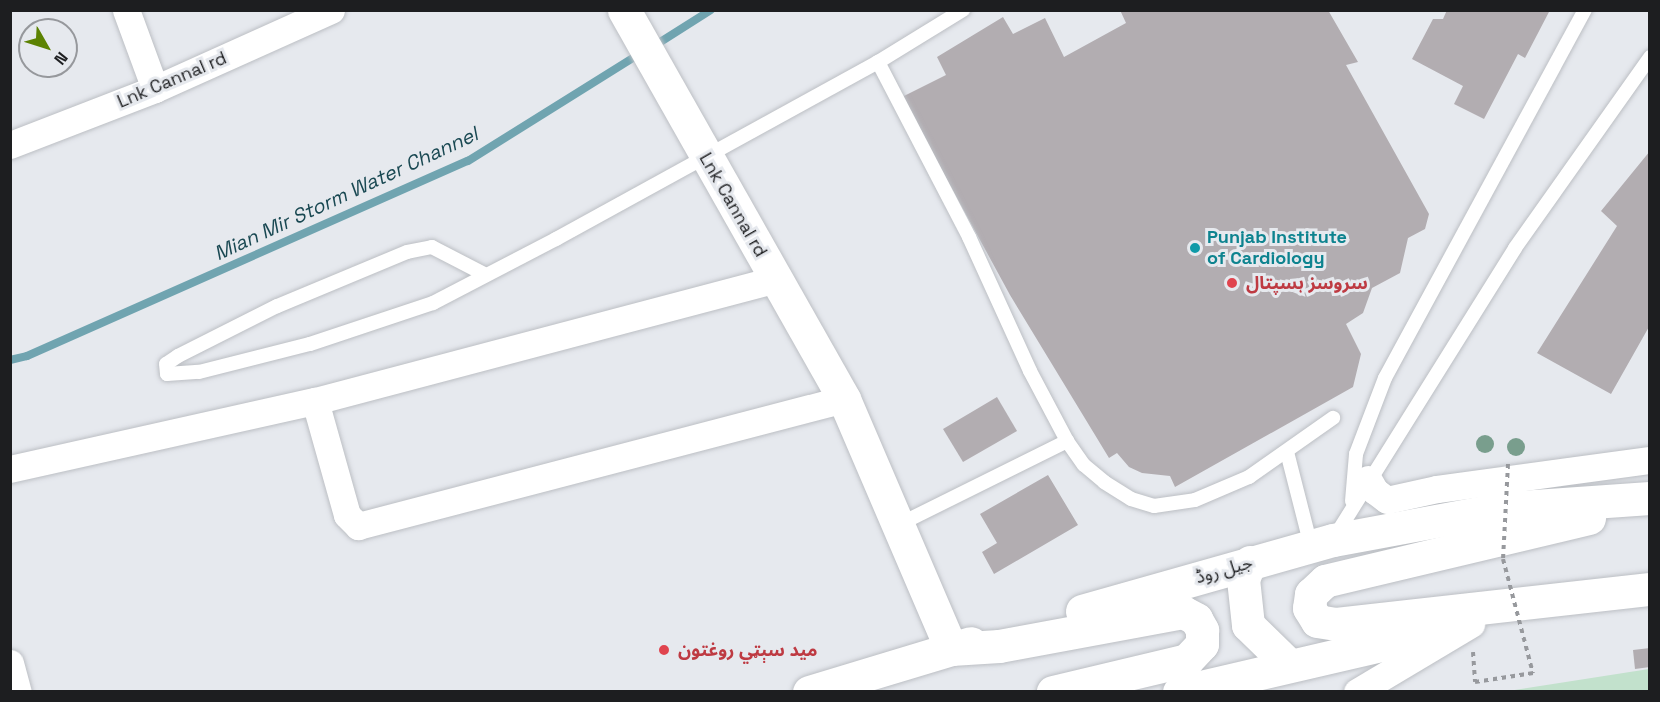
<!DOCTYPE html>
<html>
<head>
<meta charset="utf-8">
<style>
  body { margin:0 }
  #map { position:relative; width:1660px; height:702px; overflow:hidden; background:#e6e9ee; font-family:"Space Grotesk","Noto Sans Arabic",sans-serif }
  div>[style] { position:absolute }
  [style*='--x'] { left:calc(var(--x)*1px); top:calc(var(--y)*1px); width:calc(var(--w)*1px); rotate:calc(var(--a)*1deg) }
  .green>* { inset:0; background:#c2e1cc }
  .stream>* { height:8px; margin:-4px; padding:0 4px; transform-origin:4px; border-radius:4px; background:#70a4b0 }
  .building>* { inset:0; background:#b2adb1 }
  .path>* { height:4px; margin-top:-2px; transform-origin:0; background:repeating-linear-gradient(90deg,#97999d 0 4.5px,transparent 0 9px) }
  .roads { filter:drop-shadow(0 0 2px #bcbfc4) drop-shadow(0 0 2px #bcbfc4) }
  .lane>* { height:14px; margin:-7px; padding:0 7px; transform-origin:7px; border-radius:7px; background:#fff }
  .street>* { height:27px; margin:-13.5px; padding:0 13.5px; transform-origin:13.5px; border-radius:13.5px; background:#fff }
  .secondary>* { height:33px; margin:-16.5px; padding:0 16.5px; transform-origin:16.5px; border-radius:16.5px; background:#fff }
  .path-bridge>* { height:4px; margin-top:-2px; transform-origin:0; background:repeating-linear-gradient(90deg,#97999d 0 4.5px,transparent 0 9px) }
  .trees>* { width:18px; height:18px; margin:-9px; border-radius:50%; background:#799e8d }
  .dots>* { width:16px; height:16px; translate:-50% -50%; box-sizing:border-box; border:3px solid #e6e9ee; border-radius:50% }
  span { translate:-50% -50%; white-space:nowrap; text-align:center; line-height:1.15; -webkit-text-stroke:6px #e6e9ee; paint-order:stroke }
  .street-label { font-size:18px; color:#1d1e20 }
  .culture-label { font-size:18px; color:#0d838f; font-weight:700 }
  .left { translate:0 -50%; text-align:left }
  .health-label { font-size:18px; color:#be3a42; font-weight:700 }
  .water-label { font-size:20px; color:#194852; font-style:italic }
  .frame { position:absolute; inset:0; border:12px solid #1d1e20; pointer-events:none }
  .north { position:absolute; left:18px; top:18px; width:60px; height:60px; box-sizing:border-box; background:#e6e9ee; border:2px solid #96989c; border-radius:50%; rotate:129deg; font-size:16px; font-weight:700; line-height:24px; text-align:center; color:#1d1e20 }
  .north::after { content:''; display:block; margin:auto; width:21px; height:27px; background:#5c8202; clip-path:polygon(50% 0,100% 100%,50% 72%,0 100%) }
</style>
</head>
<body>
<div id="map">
  <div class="green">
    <div style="clip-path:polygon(1649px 669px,1649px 691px,1508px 691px)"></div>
  </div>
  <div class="stream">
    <div style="--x:654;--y:46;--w:67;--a:-32.3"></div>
    <div style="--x:10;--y:360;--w:17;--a:-13"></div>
    <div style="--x:27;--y:356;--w:482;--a:-23.9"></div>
    <div style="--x:468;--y:161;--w:204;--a:-32"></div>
  </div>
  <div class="building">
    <div style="clip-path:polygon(1120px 10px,1328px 10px,1358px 62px,1346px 65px,1429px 214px,1425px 229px,1408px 238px,1400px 273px,1372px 288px,1363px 313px,1346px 324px,1361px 354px,1353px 387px,1175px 487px,1170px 476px,1142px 473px,1129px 467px,1117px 453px,1109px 458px,1010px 295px,902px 97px,946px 75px,937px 57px,1003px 17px,1013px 34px,1045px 18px,1064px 57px,1126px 23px)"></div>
    <div style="clip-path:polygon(1447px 10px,1550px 10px,1525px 58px,1518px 54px,1484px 119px,1454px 104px,1463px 86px,1412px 59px,1433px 19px,1443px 19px)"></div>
    <div style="clip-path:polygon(1650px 151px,1650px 325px,1611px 394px,1537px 353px,1617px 226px,1601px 211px)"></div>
    <div style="clip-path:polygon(997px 397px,1017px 431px,963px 462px,943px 429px)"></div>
    <div style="clip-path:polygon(1048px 475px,1078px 525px,994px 574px,982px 552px,997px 543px,980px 514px)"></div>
    <div style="clip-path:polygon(1650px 648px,1650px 667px,1635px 669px,1633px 650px)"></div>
  </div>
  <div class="path">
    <div style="--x:1473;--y:652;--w:30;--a:86"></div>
    <div style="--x:1475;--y:682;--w:59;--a:-8.8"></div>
  </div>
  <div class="roads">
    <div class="lane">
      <div style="--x:878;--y:62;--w:197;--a:62.5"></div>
      <div style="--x:969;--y:237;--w:147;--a:65.5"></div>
      <div style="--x:1030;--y:371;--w:79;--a:62.1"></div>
      <div style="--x:1067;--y:441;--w:29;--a:55"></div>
      <div style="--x:1084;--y:465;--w:26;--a:40"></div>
      <div style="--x:1104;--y:482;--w:32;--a:32"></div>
      <div style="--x:1131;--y:499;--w:24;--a:17"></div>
      <div style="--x:1154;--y:506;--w:41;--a:-8.3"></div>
      <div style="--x:1195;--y:500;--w:59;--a:-23.1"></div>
      <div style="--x:1249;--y:477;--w:103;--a:-35.1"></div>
      <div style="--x:486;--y:275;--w:61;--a:-152.6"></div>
      <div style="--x:432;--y:247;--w:25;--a:169"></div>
      <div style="--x:407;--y:252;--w:141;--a:157.4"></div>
      <div style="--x:277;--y:306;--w:111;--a:153.2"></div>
      <div style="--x:178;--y:356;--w:14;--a:146"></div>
      <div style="--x:166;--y:364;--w:10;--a:84"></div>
      <div style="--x:167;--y:374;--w:32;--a:-4"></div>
      <div style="--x:199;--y:372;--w:114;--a:-14.2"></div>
      <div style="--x:310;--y:344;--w:130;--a:-18.4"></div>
      <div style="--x:433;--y:303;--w:139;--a:-27.5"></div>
      <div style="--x:556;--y:239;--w:367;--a:-28.8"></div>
      <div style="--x:878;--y:62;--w:100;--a:-31.5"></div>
      <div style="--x:1287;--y:452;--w:97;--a:75.7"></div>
      <div style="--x:1352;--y:501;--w:47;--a:-85.1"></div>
      <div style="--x:1356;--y:454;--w:81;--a:-69.1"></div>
      <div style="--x:1385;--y:378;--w:419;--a:-61.5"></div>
      <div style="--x:898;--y:525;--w:189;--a:-26.4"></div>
      <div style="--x:1334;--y:538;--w:342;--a:-58"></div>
      <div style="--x:1515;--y:248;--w:234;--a:-54.7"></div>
    </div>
    <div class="street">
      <div style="--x:126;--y:10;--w:84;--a:69.8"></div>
      <div style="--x:10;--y:145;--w:155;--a:-21.1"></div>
      <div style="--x:155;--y:89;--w:193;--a:-24.2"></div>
      <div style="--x:315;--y:401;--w:118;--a:74.3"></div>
      <div style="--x:347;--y:515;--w:16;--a:45"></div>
      <div style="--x:358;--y:526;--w:502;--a:-14.64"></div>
      <div style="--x:10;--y:469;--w:312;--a:-12.6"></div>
      <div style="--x:315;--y:401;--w:478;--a:-14.8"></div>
      <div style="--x:1368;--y:479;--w:14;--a:60"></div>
      <div style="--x:1375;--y:491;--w:15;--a:37"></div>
      <div style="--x:1387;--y:500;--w:51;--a:-12.4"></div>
      <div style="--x:1437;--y:489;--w:215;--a:-7.8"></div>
      <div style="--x:10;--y:663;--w:30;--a:75"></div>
      <div style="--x:1357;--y:692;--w:133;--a:-30.8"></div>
    </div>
    <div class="secondary">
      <div style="--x:624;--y:10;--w:447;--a:60.5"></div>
      <div style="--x:844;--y:399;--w:272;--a:66.8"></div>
      <div style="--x:951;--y:649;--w:48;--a:-3.6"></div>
      <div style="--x:999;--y:646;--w:187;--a:-10.5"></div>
      <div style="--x:1183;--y:612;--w:15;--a:28"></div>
      <div style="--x:1196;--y:619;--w:13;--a:61"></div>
      <div style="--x:1202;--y:630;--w:14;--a:90"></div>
      <div style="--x:1202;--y:644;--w:22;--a:133"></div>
      <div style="--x:1187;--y:660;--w:138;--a:166.6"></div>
      <div style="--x:1589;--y:518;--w:271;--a:166.6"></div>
      <div style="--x:1325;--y:581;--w:19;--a:137"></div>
      <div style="--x:1311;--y:594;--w:14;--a:98"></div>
      <div style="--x:1309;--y:608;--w:15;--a:58"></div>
      <div style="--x:1317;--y:621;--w:19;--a:9"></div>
      <div style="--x:1336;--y:624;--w:316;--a:-6.4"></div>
      <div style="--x:1250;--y:562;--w:18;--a:112"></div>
      <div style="--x:1243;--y:579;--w:46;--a:83.8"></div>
      <div style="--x:1248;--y:625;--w:57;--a:44.3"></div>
      <div style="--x:1082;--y:611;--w:261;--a:-15.8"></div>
      <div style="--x:1333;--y:540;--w:176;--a:-10.5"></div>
      <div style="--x:1506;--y:508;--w:144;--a:-4"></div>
      <div style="--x:809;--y:692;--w:169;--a:-16.8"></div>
      <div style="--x:1179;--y:692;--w:273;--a:-13.1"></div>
    </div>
  </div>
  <div class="path-bridge">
    <div style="--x:1508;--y:464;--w:95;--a:93"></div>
    <div style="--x:1503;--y:559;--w:118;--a:75.3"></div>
  </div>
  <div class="trees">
    <div style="left:1485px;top:444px"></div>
    <div style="left:1516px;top:447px"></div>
  </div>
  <div class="dots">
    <div style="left:1195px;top:248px;background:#0f9aa8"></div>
    <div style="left:1232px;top:283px;background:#e0444e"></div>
    <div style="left:664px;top:650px;background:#e0444e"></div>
  </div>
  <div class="street-label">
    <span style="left:172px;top:80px;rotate:-23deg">Lnk Cannal rd</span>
    <span style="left:733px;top:205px;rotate:60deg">Lnk Cannal rd</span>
    <span style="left:1224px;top:570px;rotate:-16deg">جیل روڈ</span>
  </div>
  <div class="culture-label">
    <span class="left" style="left:1207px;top:248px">Punjab Institute<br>of Cardiology</span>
  </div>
  <div class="health-label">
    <span class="left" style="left:1246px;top:283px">سروسز ہسپتال</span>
    <span class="left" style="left:678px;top:650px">مید سېټي روغتون</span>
  </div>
  <div class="water-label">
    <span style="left:346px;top:194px;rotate:-25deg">Mian Mir Storm Water Channel</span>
  </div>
  <div class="frame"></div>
  <div class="north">N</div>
</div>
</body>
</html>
